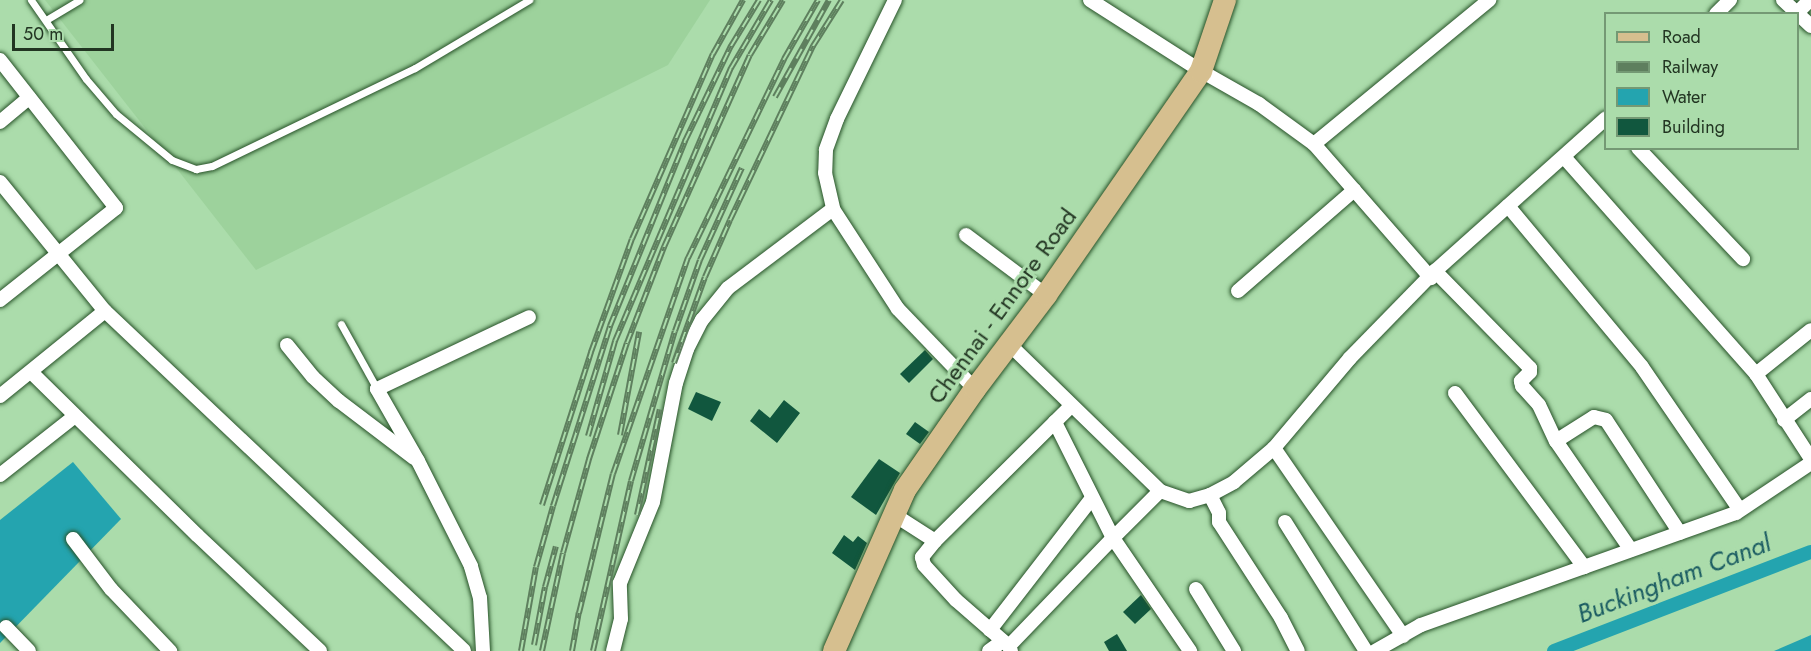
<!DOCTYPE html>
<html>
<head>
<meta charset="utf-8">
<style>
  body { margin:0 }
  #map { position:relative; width:1811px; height:651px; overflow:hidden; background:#abdcab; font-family:Jost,sans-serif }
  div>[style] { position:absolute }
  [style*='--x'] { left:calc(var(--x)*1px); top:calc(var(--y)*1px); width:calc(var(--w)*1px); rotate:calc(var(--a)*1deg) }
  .built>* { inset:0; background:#9dd29c }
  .water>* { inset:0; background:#24a4af }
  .canal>* { height:14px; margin:-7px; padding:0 7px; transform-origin:7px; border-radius:7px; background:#24a4af }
  .building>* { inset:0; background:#11573e }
  .roads { filter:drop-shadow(0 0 2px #275228) drop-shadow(0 0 2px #275228) }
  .service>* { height:7px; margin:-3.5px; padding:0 3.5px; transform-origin:3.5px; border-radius:3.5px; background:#fff }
  .minor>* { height:14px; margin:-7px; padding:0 7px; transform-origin:7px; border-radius:7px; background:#fff }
  .primary>* { height:22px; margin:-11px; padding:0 11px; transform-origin:11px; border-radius:11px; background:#d6bf8f }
  .rail>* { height:6px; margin-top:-3px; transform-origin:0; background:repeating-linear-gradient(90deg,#abdcab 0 11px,#5e7f5e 0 22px); box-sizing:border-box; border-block:2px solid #5e7f5e }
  span { translate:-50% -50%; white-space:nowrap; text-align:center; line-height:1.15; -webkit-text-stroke:6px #abdcab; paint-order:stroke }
  .street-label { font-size:24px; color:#223522 }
  .water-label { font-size:26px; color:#1b5c62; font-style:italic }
  .legend { position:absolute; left:1604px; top:12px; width:195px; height:138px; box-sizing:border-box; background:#abdcab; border:2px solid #749974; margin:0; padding:8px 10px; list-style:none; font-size:18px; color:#223522 }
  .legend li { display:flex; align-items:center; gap:12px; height:30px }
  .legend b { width:30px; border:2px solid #749974 }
  .scale { position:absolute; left:12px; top:24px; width:102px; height:27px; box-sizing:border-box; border:3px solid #223522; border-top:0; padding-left:8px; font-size:18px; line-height:21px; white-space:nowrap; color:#223522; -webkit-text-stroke:4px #abdcab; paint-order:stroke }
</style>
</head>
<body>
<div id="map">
  <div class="built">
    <div style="clip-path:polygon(45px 0,710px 0,668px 65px,256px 270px)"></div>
  </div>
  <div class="water">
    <div style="clip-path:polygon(73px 462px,121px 519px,0 643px,0 520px)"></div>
    <div style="clip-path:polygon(1811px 635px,1811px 651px,1774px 651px)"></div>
  </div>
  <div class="canal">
    <div style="--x:1554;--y:651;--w:275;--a:-21.1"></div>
  </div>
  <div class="building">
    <div style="clip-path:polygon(925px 350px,933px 359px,909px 383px,900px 374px)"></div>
    <div style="clip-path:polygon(696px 392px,721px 402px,712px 421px,688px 409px)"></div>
    <div style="clip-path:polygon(784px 400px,800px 413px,777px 443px,750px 421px,759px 409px,770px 418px)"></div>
    <div style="clip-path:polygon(915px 422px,929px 432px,920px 444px,906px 434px)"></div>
    <div style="clip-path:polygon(879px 459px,900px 473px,876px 515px,851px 497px)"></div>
    <div style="clip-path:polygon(844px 535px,853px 542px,858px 536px,867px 543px,855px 570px,832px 553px)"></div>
    <div style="clip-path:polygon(1141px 595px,1151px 609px,1135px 624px,1123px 612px)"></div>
    <div style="clip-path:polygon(1117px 634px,1127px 651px,1109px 651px,1104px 642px)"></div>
  </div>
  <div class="roads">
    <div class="service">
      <div style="--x:31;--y:0;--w:96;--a:55.2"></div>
      <div style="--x:86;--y:79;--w:46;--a:49.4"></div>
      <div style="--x:116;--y:114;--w:72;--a:39.4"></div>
      <div style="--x:172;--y:160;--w:26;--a:21"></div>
      <div style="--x:196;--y:169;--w:16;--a:-11"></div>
      <div style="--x:212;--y:166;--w:225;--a:-25.8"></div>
      <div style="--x:415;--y:68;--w:133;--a:-30.8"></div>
      <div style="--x:46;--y:20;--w:39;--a:-31"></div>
      <div style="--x:341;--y:324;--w:74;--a:61"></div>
    </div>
    <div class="minor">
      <div style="--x:895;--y:0;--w:132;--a:116"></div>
      <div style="--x:837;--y:119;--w:33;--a:110"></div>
      <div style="--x:826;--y:150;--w:23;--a:92"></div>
      <div style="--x:825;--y:173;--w:37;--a:77"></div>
      <div style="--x:833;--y:209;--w:119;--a:57"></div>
      <div style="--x:898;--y:309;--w:111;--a:46.1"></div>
      <div style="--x:1090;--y:0;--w:132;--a:32.6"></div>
      <div style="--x:1201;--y:71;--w:67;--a:29.6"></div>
      <div style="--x:1259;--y:104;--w:68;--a:36"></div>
      <div style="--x:1314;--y:144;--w:178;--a:48.9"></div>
      <div style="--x:1783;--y:0;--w:38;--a:43"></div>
      <div style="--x:1797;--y:13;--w:18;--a:-45"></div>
      <div style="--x:1716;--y:14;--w:20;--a:-45"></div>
      <div style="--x:0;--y:60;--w:188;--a:51.9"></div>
      <div style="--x:116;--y:208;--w:148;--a:141.6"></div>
      <div style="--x:0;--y:122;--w:38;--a:-40"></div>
      <div style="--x:1314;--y:144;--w:227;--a:-39.4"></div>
      <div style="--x:1638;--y:148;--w:153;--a:46.6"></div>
      <div style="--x:1564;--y:157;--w:290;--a:48.5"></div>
      <div style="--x:1756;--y:374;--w:101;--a:57.1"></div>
      <div style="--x:0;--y:182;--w:166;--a:50.9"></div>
      <div style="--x:105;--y:311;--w:494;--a:43.4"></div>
      <div style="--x:1508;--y:206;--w:209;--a:50.2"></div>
      <div style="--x:1642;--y:367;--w:173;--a:55.6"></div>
      <div style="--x:966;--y:235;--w:100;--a:36.9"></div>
      <div style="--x:1435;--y:271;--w:136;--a:45.6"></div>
      <div style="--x:1530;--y:368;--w:4;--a:90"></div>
      <div style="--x:1530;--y:372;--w:13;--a:135"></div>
      <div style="--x:1521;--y:381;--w:5;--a:79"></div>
      <div style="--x:1522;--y:386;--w:25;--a:48"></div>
      <div style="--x:1539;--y:405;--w:40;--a:65"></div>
      <div style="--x:1556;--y:441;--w:132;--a:55.5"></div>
      <div style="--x:1238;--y:291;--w:154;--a:-41"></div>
      <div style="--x:1009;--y:344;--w:211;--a:44.2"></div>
      <div style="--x:1160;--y:491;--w:31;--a:19"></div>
      <div style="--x:1189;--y:501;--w:22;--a:-16"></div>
      <div style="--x:1210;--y:495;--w:27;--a:-28"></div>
      <div style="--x:1234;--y:482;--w:52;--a:-40.4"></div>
      <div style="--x:1274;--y:448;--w:118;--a:-49.8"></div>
      <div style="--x:1350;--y:358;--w:122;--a:-45.7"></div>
      <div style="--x:1435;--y:271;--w:229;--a:-41.8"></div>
      <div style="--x:287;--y:345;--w:41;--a:50.9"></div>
      <div style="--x:313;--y:377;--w:35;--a:43"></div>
      <div style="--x:339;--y:401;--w:94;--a:37.2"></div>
      <div style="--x:31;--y:372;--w:233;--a:44.5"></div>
      <div style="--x:197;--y:535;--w:169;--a:43.3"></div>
      <div style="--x:1756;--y:374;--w:70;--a:-38.7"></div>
      <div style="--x:1455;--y:393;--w:217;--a:53.4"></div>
      <div style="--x:0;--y:396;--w:135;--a:-39"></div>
      <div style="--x:1784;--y:420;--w:34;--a:-38"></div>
      <div style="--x:1556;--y:441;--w:45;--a:-32.3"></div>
      <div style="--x:1594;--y:417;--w:12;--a:14"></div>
      <div style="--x:1606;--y:420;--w:135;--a:56.8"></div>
      <div style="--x:1274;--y:448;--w:228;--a:55.5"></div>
      <div style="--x:0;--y:475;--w:95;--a:-38.2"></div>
      <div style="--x:1160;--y:491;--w:66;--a:135"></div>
      <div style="--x:1113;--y:538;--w:137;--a:55.7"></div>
      <div style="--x:1210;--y:495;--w:20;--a:63"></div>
      <div style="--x:1219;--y:513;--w:9;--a:90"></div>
      <div style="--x:1219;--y:522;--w:114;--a:57.1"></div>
      <div style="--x:1281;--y:618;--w:37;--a:63"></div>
      <div style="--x:893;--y:514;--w:50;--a:32.7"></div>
      <div style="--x:935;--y:541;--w:192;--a:-44.8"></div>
      <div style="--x:1285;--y:522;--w:152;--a:57.9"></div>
      <div style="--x:73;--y:539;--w:63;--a:52.8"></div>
      <div style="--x:111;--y:589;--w:86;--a:46.4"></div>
      <div style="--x:935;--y:541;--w:21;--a:129"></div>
      <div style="--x:922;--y:557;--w:8;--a:76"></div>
      <div style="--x:924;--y:565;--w:47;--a:47.6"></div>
      <div style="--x:956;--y:600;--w:70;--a:41"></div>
      <div style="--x:1196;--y:589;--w:73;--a:58.5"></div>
      <div style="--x:6;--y:627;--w:33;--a:46"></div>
      <div style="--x:990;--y:630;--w:167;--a:-52.3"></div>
      <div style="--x:483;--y:651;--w:53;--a:-93.2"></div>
      <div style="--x:480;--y:598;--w:33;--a:-106"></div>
      <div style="--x:471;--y:566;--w:118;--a:-116.8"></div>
      <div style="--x:418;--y:461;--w:83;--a:-119.7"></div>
      <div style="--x:377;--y:389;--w:168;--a:-25.3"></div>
      <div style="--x:613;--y:651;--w:33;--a:-76"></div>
      <div style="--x:621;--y:619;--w:36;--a:-92"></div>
      <div style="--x:620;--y:583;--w:87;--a:-67.8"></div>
      <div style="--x:653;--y:502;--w:121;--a:-79.1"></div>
      <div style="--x:676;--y:383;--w:36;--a:-72"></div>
      <div style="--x:687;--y:349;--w:33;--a:-63"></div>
      <div style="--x:702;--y:320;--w:41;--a:-50.9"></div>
      <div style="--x:728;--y:288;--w:131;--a:-37"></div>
      <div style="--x:989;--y:651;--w:17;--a:-36"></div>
      <div style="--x:1011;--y:651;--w:5;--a:-112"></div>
      <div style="--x:1009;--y:646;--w:150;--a:-46.1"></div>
      <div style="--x:1113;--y:538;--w:130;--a:-116.6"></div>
      <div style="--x:1375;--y:651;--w:53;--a:-29.5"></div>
      <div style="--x:1421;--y:625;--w:334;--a:-19.6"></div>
      <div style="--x:1736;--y:513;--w:90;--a:-33.7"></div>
    </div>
    <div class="primary">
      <div style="--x:834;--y:651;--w:176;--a:-66.2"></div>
      <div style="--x:905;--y:490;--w:123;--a:-55.3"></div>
      <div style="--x:975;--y:389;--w:118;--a:-52.9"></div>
      <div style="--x:1046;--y:295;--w:272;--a:-55.3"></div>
      <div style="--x:1201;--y:71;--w:75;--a:-71.3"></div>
    </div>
  </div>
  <div class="rail">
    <div style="--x:775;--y:97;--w:111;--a:-60.9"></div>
    <div style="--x:674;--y:363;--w:91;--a:-70.2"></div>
    <div style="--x:705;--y:277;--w:62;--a:-66.3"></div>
    <div style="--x:730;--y:220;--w:193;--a:-64.5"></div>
    <div style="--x:813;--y:46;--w:54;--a:-57.8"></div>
    <div style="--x:620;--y:435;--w:105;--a:-79.5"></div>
    <div style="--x:588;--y:436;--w:99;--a:-74.1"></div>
    <div style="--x:615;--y:341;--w:297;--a:-67"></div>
    <div style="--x:731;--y:68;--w:79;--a:-59.5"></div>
    <div style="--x:542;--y:505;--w:161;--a:-72.2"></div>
    <div style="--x:591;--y:352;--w:120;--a:-70.1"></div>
    <div style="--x:632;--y:239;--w:202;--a:-66.4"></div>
    <div style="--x:713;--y:54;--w:62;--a:-60.9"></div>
    <div style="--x:637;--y:515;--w:108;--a:-77.8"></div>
    <div style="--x:534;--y:645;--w:59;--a:-79.3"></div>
    <div style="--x:545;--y:587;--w:42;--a:-75"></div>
    <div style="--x:521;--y:651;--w:85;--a:-79.9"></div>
    <div style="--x:536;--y:567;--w:63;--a:-74.4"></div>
    <div style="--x:553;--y:506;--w:189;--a:-72.4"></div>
    <div style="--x:610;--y:326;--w:200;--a:-67.9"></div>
    <div style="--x:685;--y:141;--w:106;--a:-64.2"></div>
    <div style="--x:731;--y:46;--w:54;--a:-58.7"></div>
    <div style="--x:542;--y:651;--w:100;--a:-77.9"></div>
    <div style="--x:563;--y:553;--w:98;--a:-74.5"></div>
    <div style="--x:589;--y:459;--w:122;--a:-71.9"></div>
    <div style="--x:627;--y:343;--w:103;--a:-68.9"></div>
    <div style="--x:664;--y:247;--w:210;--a:-65.9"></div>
    <div style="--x:750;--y:55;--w:64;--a:-59"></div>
    <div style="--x:572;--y:651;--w:39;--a:-80"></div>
    <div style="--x:579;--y:613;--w:143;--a:-76.3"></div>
    <div style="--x:613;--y:474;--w:229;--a:-70.9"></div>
    <div style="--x:688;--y:258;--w:221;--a:-64.2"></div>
    <div style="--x:784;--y:59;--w:68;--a:-60"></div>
    <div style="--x:593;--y:651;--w:174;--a:-77.4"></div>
    <div style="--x:631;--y:481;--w:156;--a:-73.7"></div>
    <div style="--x:675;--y:331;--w:75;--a:-70.6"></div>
    <div style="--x:700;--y:260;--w:101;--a:-65.5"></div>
  </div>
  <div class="street-label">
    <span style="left:1002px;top:306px;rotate:-54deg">Chennai - Ennore Road</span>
  </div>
  <div class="water-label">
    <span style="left:1674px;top:579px;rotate:-21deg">Buckingham Canal</span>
  </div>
  <ul class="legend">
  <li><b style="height:8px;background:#d6bf8f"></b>Road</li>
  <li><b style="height:8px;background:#5e7f5e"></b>Railway</li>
  <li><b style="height:16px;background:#24a4af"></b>Water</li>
  <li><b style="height:16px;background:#11573e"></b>Building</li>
  </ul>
  <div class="scale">50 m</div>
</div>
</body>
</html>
